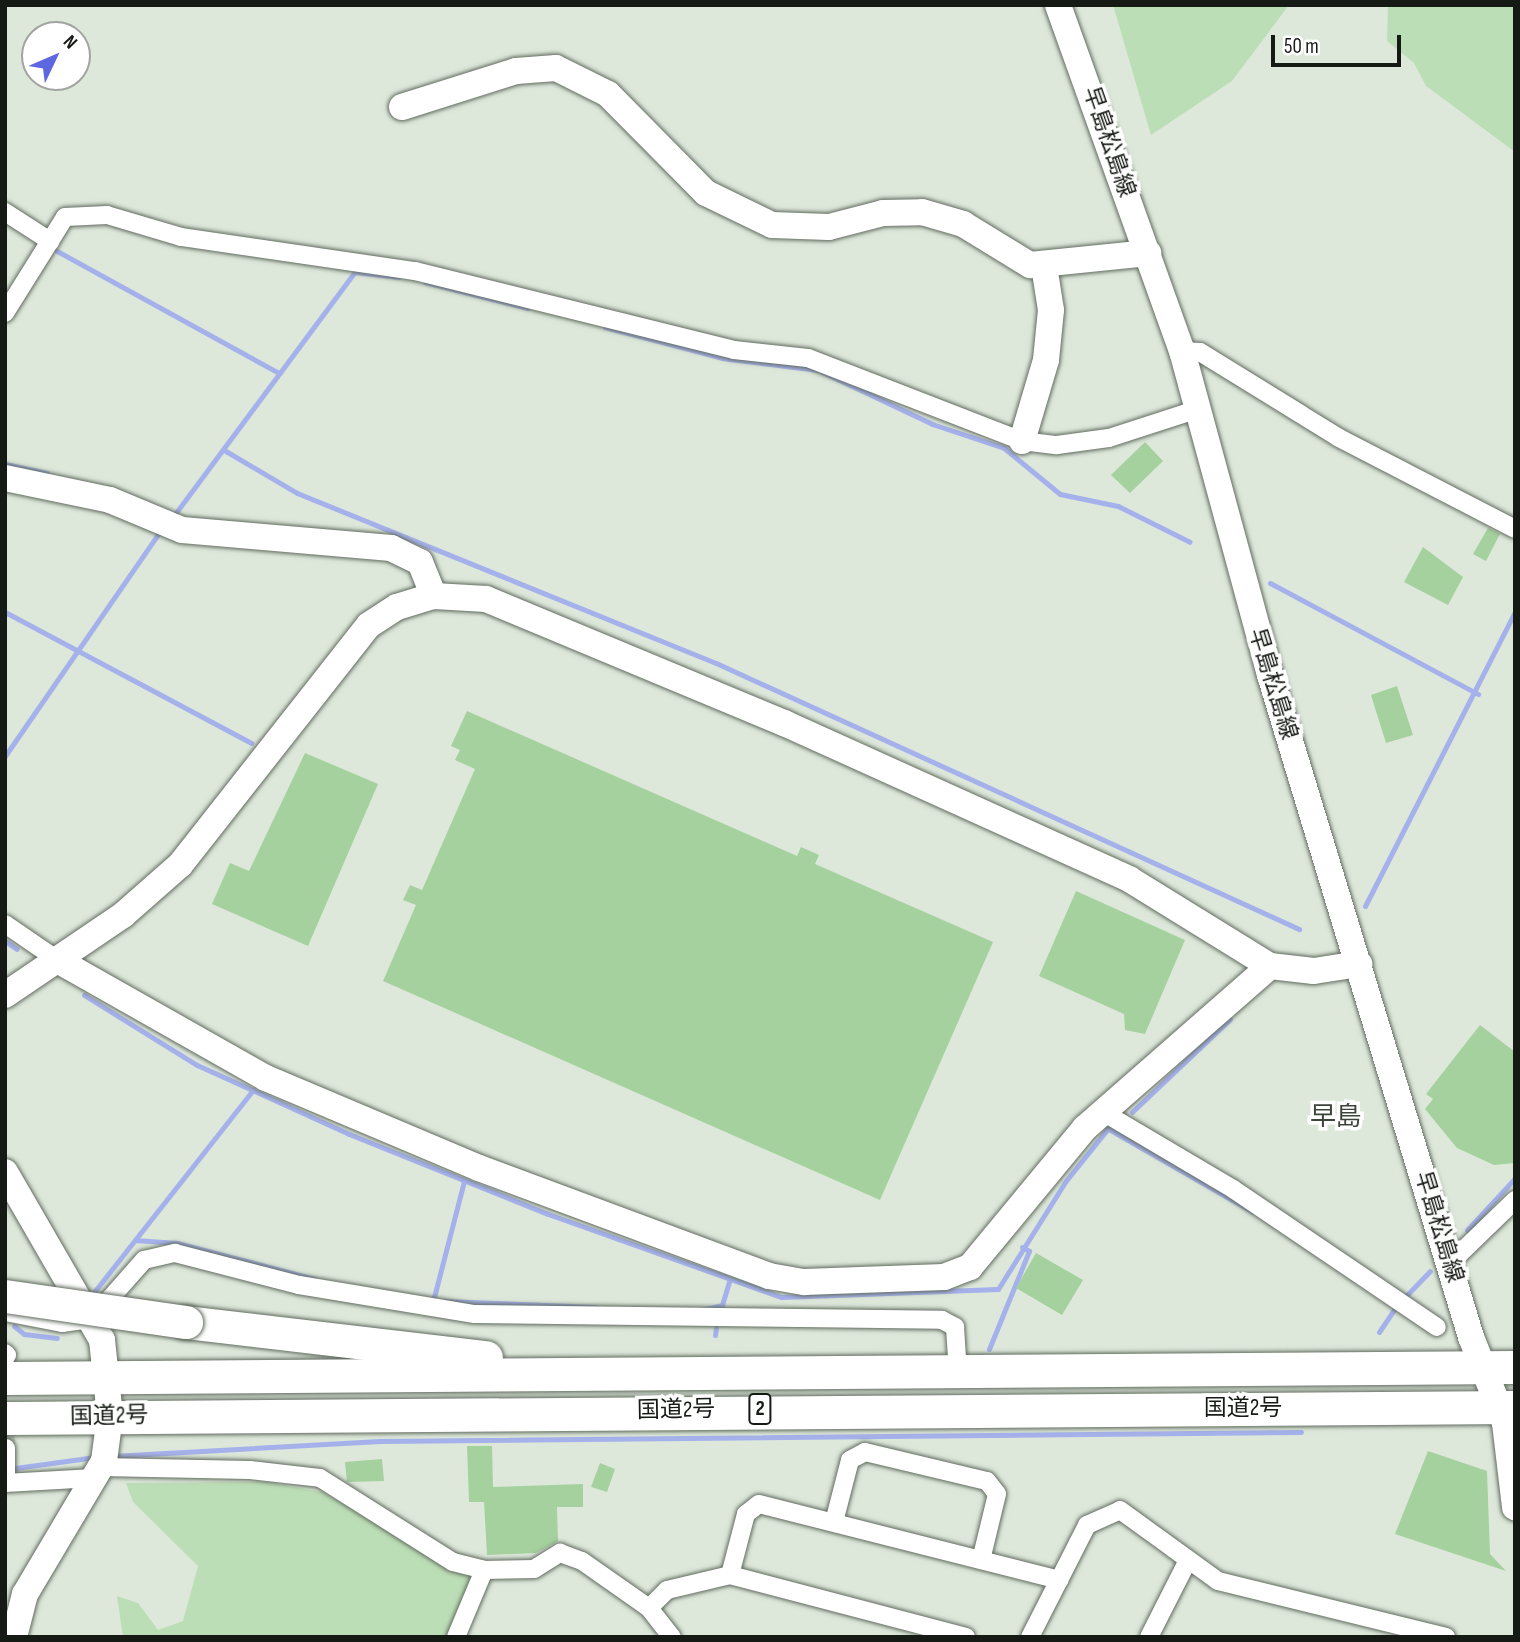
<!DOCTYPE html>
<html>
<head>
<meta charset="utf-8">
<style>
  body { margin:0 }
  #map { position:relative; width:1520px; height:1642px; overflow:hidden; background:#dde8db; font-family:"Sofia Sans Condensed","Noto Sans JP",sans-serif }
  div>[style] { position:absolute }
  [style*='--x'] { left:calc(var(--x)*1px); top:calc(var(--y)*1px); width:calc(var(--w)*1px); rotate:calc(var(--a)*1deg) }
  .green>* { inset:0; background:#bcdeb6 }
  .stream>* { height:5px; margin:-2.5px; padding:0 2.5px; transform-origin:2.5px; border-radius:2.5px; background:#a5b1ea }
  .building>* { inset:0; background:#a5d19e }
  .street-tunnel>* { height:18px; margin-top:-9px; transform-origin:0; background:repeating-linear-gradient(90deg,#bfc9bd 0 18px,transparent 0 27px) }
  .roads { filter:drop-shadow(0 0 2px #616b5f) drop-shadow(0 0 2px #616b5f) }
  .street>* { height:18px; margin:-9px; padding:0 9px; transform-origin:9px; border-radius:9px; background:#fff }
  .secondary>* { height:26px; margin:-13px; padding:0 13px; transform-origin:13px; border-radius:13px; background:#fff }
  .highway>* { height:33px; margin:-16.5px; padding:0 16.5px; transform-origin:16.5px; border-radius:16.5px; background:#fff }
  .bridges { filter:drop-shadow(0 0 2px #616b5f) drop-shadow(0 0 2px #616b5f) }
  .highway-bridge>* { height:33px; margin:-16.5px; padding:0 16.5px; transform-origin:16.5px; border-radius:16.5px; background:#fff }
  span { translate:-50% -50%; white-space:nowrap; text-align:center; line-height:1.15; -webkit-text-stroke:7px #fff; paint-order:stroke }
  .shield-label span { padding:2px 5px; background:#fff; border:2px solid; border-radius:5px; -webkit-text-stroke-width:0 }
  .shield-label { font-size:21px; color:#161a15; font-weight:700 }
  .street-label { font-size:23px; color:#161a15 }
  .quarter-label { font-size:26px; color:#3c453a }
  .frame { position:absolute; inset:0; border:7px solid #161a15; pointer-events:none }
  .north { position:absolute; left:21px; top:21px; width:70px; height:70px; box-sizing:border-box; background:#fff; border:2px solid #a2a3a1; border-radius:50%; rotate:46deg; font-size:19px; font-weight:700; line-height:28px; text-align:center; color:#161a15 }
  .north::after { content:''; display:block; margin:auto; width:24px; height:32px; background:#5d68e0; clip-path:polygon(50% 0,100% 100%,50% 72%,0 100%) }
  .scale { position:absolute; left:1271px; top:35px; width:130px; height:32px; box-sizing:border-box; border:4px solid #161a15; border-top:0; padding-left:9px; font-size:21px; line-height:24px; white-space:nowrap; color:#161a15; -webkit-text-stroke:5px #fff; paint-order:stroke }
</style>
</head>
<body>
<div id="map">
  <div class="green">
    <div style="clip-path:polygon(1113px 5px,1289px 5px,1232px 81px,1151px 135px)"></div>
    <div style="clip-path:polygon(1388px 5px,1515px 5px,1515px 152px,1426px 86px,1414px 63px,1387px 41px)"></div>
    <div style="clip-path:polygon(265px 1482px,322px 1492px,471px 1577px,449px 1637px,123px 1637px,117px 1596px,138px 1603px,158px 1630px,183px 1621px,198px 1566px,133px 1502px,126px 1483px)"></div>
  </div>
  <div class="stream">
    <div style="--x:57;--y:251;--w:253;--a:28.8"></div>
    <div style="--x:425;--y:282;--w:106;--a:14.2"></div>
    <div style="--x:605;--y:327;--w:121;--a:14.8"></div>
    <div style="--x:722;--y:358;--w:97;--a:7.1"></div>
    <div style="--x:818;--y:370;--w:126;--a:25.3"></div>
    <div style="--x:932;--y:424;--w:76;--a:18.4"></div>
    <div style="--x:1004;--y:448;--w:72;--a:39.4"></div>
    <div style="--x:1060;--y:494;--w:59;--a:11.7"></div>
    <div style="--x:1118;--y:506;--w:80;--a:26.6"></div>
    <div style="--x:224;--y:450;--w:85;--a:30.5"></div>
    <div style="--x:297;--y:493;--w:452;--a:22.1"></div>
    <div style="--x:716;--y:663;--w:641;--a:24.53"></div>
    <div style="--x:5;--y:464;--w:43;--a:12.1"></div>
    <div style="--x:172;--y:518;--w:307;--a:-53.4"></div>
    <div style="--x:355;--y:272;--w:44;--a:6.5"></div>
    <div style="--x:1270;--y:583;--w:236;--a:28.1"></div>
    <div style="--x:5;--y:612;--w:279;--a:28"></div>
    <div style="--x:5;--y:756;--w:271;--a:-55.4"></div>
    <div style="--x:1365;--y:906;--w:330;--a:-63"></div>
    <div style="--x:5;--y:941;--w:14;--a:34"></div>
    <div style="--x:84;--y:995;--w:133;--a:31.8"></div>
    <div style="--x:197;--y:1065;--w:167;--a:24.4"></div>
    <div style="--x:349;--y:1134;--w:214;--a:21.9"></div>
    <div style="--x:548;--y:1214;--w:247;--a:19.6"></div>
    <div style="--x:781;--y:1297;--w:217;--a:-2.1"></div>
    <div style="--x:998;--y:1289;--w:126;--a:-57.9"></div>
    <div style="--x:1065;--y:1182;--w:70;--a:-51.3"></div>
    <div style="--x:1132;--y:1112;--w:135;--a:-43.5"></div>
    <div style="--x:1107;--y:1128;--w:168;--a:29.9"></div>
    <div style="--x:1467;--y:1230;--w:71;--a:-47.3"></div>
    <div style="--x:135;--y:1240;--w:42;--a:4.1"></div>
    <div style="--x:177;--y:1243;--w:143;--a:14.6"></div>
    <div style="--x:94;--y:1292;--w:257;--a:-51.8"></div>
    <div style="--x:1402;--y:1300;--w:40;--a:-46"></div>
    <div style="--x:433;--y:1301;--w:124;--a:-75.5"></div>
    <div style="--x:445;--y:1301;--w:151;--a:2.3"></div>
    <div style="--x:721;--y:1308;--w:28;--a:-73"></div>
    <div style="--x:701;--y:1310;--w:22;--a:-13"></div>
    <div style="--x:14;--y:1326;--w:13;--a:39"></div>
    <div style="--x:24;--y:1334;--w:33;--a:7"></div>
    <div style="--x:1379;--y:1332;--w:32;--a:-56"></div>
    <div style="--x:715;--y:1335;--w:7;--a:-82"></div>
    <div style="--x:989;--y:1349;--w:106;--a:-67.8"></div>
    <div style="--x:1029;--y:1251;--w:8;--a:-150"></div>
    <div style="--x:112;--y:1456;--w:268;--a:-3.2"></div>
    <div style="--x:380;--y:1441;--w:921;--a:-0.56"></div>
    <div style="--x:8;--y:1469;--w:88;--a:-7.9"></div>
  </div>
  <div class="building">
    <div style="clip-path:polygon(1145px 442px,1163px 461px,1130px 493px,1111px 475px)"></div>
    <div style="clip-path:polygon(1488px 528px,1500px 534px,1486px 561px,1473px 554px)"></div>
    <div style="clip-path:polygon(1423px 547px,1463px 577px,1448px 605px,1404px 582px)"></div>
    <div style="clip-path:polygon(1397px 686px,1413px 735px,1386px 743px,1371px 695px)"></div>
    <div style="clip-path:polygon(467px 711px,797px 856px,801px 847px,819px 855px,815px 864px,993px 942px,880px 1200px,383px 981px,416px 905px,403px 900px,410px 885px,422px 890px,475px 769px,455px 760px,460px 750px,451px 746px)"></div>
    <div style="clip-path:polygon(305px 753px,378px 784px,308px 946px,212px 904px,230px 863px,249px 871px)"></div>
    <div style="clip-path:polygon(1076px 891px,1185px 940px,1145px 1034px,1125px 1030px,1124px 1014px,1039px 976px)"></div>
    <div style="clip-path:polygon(1480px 1025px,1515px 1052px,1515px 1163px,1494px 1165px,1457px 1148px,1425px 1109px,1433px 1099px,1426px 1094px)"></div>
    <div style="clip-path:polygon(1036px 1253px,1083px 1280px,1062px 1315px,1016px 1288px)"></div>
    <div style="clip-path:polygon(467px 1446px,492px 1446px,493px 1487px,583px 1484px,583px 1507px,557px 1507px,558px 1541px,536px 1553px,487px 1555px,484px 1502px,469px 1502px)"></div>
    <div style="clip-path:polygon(1428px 1451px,1487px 1471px,1490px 1554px,1506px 1571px,1395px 1534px)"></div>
    <div style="clip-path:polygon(382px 1459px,384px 1481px,347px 1482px,345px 1462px)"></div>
    <div style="clip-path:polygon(600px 1463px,615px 1469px,607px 1492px,591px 1487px)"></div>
  </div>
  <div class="street-tunnel">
    <div style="--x:6;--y:1448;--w:76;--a:-89.2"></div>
  </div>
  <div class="roads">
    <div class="street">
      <div style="--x:5;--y:212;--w:54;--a:32.8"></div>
      <div style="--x:5;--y:313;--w:113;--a:-58"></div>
      <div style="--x:65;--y:217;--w:42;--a:-2.7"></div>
      <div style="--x:107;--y:215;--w:77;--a:16.6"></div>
      <div style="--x:181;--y:237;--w:236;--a:8.3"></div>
      <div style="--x:415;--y:271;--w:329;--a:13.9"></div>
      <div style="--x:734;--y:350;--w:74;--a:6.2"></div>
      <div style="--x:808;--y:358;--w:230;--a:21.2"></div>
      <div style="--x:1022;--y:441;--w:35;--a:7"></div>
      <div style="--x:1057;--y:445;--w:52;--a:-7.7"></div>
      <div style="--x:1109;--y:438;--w:90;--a:-18"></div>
      <div style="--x:1182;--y:351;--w:18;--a:3"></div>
      <div style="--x:1200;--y:352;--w:163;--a:31.7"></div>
      <div style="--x:1339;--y:438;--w:198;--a:27.3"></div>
      <div style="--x:5;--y:924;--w:65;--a:34.4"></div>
      <div style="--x:1103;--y:1112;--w:151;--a:30.6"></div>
      <div style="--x:1233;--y:1189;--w:246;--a:34.1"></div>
      <div style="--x:1450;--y:1263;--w:91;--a:-44.1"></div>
      <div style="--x:5;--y:1312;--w:58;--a:10.9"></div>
      <div style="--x:62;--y:1323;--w:30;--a:-8"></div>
      <div style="--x:92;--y:1319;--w:79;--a:-48.6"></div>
      <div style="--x:144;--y:1260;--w:32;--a:-13"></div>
      <div style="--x:175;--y:1253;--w:128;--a:14.5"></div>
      <div style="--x:299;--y:1285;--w:178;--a:9.4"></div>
      <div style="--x:475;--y:1314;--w:467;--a:0.7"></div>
      <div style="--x:942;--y:1320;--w:15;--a:28"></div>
      <div style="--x:955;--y:1327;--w:46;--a:86.3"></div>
      <div style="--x:5;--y:1353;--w:3;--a:45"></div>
      <div style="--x:101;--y:1467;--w:149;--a:1.2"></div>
      <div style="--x:250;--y:1470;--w:70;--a:6.5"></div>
      <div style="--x:320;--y:1478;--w:157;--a:32.3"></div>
      <div style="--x:453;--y:1562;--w:32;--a:14"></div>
      <div style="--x:484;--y:1570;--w:50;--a:-1.1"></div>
      <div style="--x:534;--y:1569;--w:31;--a:-32"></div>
      <div style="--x:560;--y:1553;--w:23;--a:20"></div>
      <div style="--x:582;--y:1561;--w:82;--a:35"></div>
      <div style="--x:649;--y:1608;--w:37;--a:52"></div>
      <div style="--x:5;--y:1483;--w:89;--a:-3.2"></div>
      <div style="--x:6;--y:1483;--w:35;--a:-90"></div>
      <div style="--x:834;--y:1522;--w:64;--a:-75.5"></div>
      <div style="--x:850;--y:1460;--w:17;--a:-28"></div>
      <div style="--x:865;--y:1452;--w:125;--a:13.4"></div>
      <div style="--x:987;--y:1481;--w:16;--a:52"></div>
      <div style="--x:997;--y:1494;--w:68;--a:103.6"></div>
      <div style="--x:730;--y:1575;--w:63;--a:-75.3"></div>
      <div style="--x:746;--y:1514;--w:16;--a:-38"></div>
      <div style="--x:759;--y:1504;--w:310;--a:14.2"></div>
      <div style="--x:649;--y:1608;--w:25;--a:-45"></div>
      <div style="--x:667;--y:1590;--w:65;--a:-13.4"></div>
      <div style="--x:730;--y:1575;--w:244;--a:14.7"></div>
      <div style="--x:456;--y:1637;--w:73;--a:-67.3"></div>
      <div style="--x:1030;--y:1637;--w:126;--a:-63"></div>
      <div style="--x:1087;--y:1525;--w:36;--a:-24"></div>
      <div style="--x:1120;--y:1510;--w:121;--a:35.9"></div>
      <div style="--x:1218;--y:1581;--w:235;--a:13.8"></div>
      <div style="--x:1149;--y:1637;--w:86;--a:-63.1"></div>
    </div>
    <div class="secondary">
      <div style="--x:1058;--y:5;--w:368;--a:70.3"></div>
      <div style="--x:1182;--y:351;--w:336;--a:74.8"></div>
      <div style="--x:1270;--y:675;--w:692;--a:73.11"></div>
      <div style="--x:1471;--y:1337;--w:92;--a:68.4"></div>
      <div style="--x:1505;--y:1423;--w:85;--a:83.2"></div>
      <div style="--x:402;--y:107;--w:120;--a:-17.5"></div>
      <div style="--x:516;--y:71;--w:40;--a:-4.3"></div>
      <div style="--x:556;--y:68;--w:58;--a:26.6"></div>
      <div style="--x:608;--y:94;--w:139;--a:45.3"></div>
      <div style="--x:706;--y:193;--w:73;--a:25.9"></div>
      <div style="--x:772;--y:225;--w:57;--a:2"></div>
      <div style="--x:829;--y:227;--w:56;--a:-14.5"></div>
      <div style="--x:883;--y:213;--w:39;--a:-1"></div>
      <div style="--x:922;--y:212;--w:43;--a:16.3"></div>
      <div style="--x:963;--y:224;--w:79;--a:31.5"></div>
      <div style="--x:1030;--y:265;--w:119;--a:-5.8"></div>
      <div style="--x:1022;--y:441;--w:84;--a:-73.5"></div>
      <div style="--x:1046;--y:360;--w:50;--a:-84.3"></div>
      <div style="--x:1051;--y:310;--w:45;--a:-99"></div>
      <div style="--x:5;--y:478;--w:107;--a:11.8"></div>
      <div style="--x:110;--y:500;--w:78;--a:22.6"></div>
      <div style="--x:182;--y:530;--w:210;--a:4.9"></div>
      <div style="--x:391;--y:548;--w:32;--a:26"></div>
      <div style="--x:420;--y:562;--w:37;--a:68"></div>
      <div style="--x:434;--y:596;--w:52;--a:3.3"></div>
      <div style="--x:486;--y:599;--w:323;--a:22.6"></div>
      <div style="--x:784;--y:723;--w:379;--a:24.3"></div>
      <div style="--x:1129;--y:879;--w:166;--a:31.7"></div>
      <div style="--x:1270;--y:966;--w:44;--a:6.5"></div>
      <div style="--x:1314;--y:971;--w:46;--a:-8.8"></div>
      <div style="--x:59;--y:961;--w:238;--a:29.5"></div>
      <div style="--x:266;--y:1078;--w:231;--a:22.9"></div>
      <div style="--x:479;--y:1168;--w:309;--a:20.4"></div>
      <div style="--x:769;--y:1276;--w:36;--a:10"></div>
      <div style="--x:804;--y:1282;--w:140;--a:-2"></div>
      <div style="--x:944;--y:1277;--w:28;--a:-21"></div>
      <div style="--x:970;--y:1267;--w:180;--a:-50.4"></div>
      <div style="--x:1085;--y:1128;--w:246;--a:-41.2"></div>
      <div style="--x:5;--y:995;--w:143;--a:-34.1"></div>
      <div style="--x:123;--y:915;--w:76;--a:-41.3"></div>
      <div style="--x:180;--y:865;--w:305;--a:-51.8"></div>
      <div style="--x:369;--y:625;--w:33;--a:-33"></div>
      <div style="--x:397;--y:607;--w:39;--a:-17"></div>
      <div style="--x:5;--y:1172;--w:194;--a:60"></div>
      <div style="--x:102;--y:1340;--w:76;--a:84"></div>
      <div style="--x:110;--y:1416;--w:45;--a:97.6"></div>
      <div style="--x:104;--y:1461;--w:155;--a:120.7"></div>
      <div style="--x:25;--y:1594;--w:44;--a:104.3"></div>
    </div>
    <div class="highway">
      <div style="--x:186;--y:1322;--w:302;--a:6.7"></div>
      <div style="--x:5;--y:1378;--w:1510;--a:-0.42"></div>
      <div style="--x:5;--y:1418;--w:1510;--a:-0.42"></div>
    </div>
  </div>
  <div class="bridges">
    <div class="highway-bridge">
      <div style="--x:5;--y:1296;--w:183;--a:8.2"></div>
    </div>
  </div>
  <div class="shield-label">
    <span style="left:760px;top:1409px">2</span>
  </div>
  <div class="street-label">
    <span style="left:1109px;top:142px;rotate:71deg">早島松島線</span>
    <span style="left:1273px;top:684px;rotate:73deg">早島松島線</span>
    <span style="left:1439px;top:1227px;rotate:73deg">早島松島線</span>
    <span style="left:1243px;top:1408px">国道2号</span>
    <span style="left:676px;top:1410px;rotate:-1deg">国道2号</span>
    <span style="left:109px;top:1416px;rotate:-1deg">国道2号</span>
  </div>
  <div class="quarter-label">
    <span style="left:1336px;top:1118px">早島</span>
  </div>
  <div class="frame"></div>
  <div class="north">N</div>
  <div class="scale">50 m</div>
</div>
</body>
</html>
